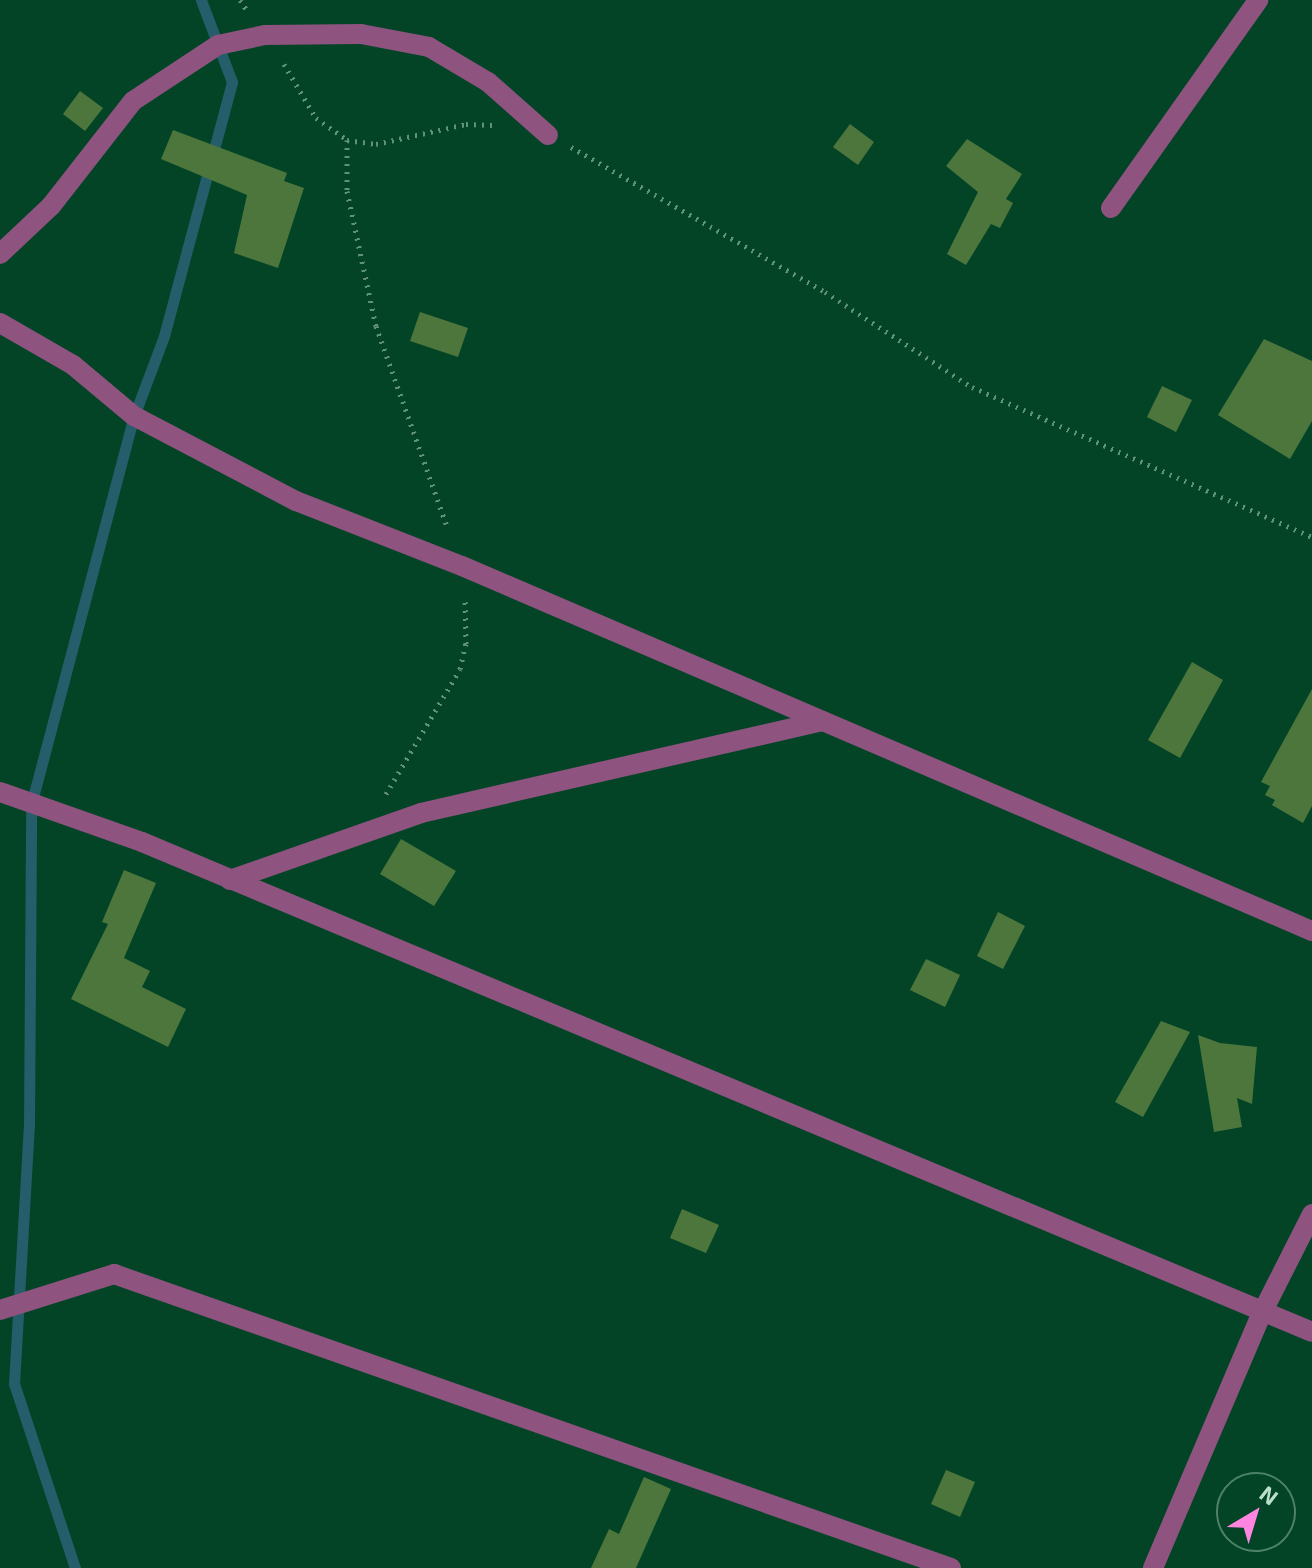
<!DOCTYPE html>
<html>
<head>
<meta charset="utf-8">
<style>
  body { margin:0 }
  #map { position:relative; width:1312px; height:1568px; overflow:hidden; background:#034427; font-family:"Exo 2",sans-serif }
  div>[style] { position:absolute }
  [style*='--x'] { left:calc(var(--x)*1px); top:calc(var(--y)*1px); width:calc(var(--w)*1px); rotate:calc(var(--a)*1deg) }
  .stream>* { height:11px; margin:-5.5px; padding:0 5.5px; transform-origin:5.5px; border-radius:5.5px; background:#255d6b }
  .building>* { inset:0; background:#4c763c }
  .path>* { height:5px; margin-top:-2.5px; transform-origin:0; background:repeating-linear-gradient(90deg,#609278 0 2px,transparent 0 8px) }
  .minor>* { height:20px; margin:-10px; padding:0 10px; transform-origin:10px; border-radius:10px; background:#8e537e }
  span { translate:-50% -50%; white-space:nowrap; text-align:center; line-height:1.15; -webkit-text-stroke:7px #034427; paint-order:stroke }
  .north { position:absolute; left:1216px; top:1472px; width:80px; height:80px; box-sizing:border-box; background:#034427; border:2px solid #4d8268; border-radius:50%; rotate:38deg; font-size:22px; font-weight:700; line-height:32px; text-align:center; color:#bcdfc9 }
  .north::after { content:''; display:block; margin:auto; width:28px; height:36px; background:#fe85e0; clip-path:polygon(50% 0,100% 100%,50% 72%,0 100%) }
</style>
</head>
<body>
<div id="map">
  <div class="stream">
    <div style="--x:75;--y:1568;--w:194;--a:-108.3"></div>
    <div style="--x:14;--y:1384;--w:262;--a:-86.7"></div>
    <div style="--x:29;--y:1122;--w:317;--a:-89.6"></div>
    <div style="--x:31;--y:805;--w:402;--a:-75.2"></div>
    <div style="--x:134;--y:416;--w:85;--a:-69.4"></div>
    <div style="--x:164;--y:336;--w:263;--a:-75"></div>
    <div style="--x:232;--y:82;--w:88;--a:-110.7"></div>
  </div>
  <div class="building">
    <div style="clip-path:polygon(80px 91px,103px 108px,85px 131px,63px 114px)"></div>
    <div style="clip-path:polygon(850px 124px,874px 142px,858px 165px,833px 147px)"></div>
    <div style="clip-path:polygon(173px 130px,287px 173px,284px 181px,304px 188px,278px 268px,234px 253px,247px 195px,161px 159px)"></div>
    <div style="clip-path:polygon(967px 139px,1022px 174px,1006px 199px,1013px 203px,1000px 228px,991px 224px,966px 265px,947px 254px,978px 192px,946px 166px)"></div>
    <div style="clip-path:polygon(420px 312px,468px 328px,458px 357px,410px 341px)"></div>
    <div style="clip-path:polygon(1264px 339px,1312px 361px,1312px 421px,1290px 459px,1218px 415px)"></div>
    <div style="clip-path:polygon(1162px 386px,1192px 400px,1176px 432px,1147px 417px)"></div>
    <div style="clip-path:polygon(1192px 662px,1223px 680px,1180px 758px,1148px 740px)"></div>
    <div style="clip-path:polygon(1312px 689px,1312px 806px,1303px 823px,1272px 805px,1275px 800px,1265px 795px,1270px 786px,1261px 782px)"></div>
    <div style="clip-path:polygon(401px 839px,456px 871px,434px 906px,380px 874px)"></div>
    <div style="clip-path:polygon(124px 870px,156px 883px,124px 958px,150px 971px,142px 987px,186px 1009px,168px 1047px,71px 999px,108px 924px,102px 922px)"></div>
    <div style="clip-path:polygon(998px 912px,1025px 926px,1003px 969px,977px 956px)"></div>
    <div style="clip-path:polygon(926px 959px,960px 975px,945px 1007px,910px 990px)"></div>
    <div style="clip-path:polygon(1161px 1021px,1190px 1032px,1143px 1117px,1115px 1102px)"></div>
    <div style="clip-path:polygon(1198px 1035px,1220px 1043px,1257px 1047px,1252px 1104px,1237px 1098px,1242px 1127px,1214px 1132px)"></div>
    <div style="clip-path:polygon(682px 1209px,719px 1225px,706px 1253px,670px 1238px)"></div>
    <div style="clip-path:polygon(946px 1470px,975px 1482px,960px 1517px,931px 1504px)"></div>
    <div style="clip-path:polygon(644px 1477px,671px 1489px,636px 1568px,591px 1568px,609px 1529px,619px 1534px)"></div>
  </div>
  <div class="path">
    <div style="--x:240;--y:0;--w:11;--a:56"></div>
    <div style="--x:284;--y:64;--w:63;--a:59.3"></div>
    <div style="--x:316;--y:118;--w:38;--a:35"></div>
    <div style="--x:347;--y:140;--w:29;--a:8"></div>
    <div style="--x:376;--y:144;--w:92;--a:-12.5"></div>
    <div style="--x:466;--y:124;--w:27;--a:2"></div>
    <div style="--x:347;--y:140;--w:51;--a:90"></div>
    <div style="--x:347;--y:191;--w:138;--a:77.9"></div>
    <div style="--x:376;--y:326;--w:215;--a:70.5"></div>
    <div style="--x:571;--y:147;--w:292;--a:29.7"></div>
    <div style="--x:825;--y:292;--w:175;--a:32.9"></div>
    <div style="--x:972;--y:387;--w:372;--a:23.8"></div>
    <div style="--x:386;--y:794;--w:145;--a:-59.4"></div>
    <div style="--x:460;--y:669;--w:26;--a:-77"></div>
    <div style="--x:466;--y:644;--w:47;--a:-91.2"></div>
  </div>
  <div class="minor">
    <div style="--x:1111;--y:208;--w:255;--a:-54.7"></div>
    <div style="--x:0;--y:254;--w:70;--a:-43.3"></div>
    <div style="--x:51;--y:206;--w:133;--a:-52"></div>
    <div style="--x:133;--y:101;--w:102;--a:-33.4"></div>
    <div style="--x:218;--y:45;--w:48;--a:-12"></div>
    <div style="--x:265;--y:35;--w:96;--a:-0.6"></div>
    <div style="--x:361;--y:34;--w:69;--a:10.8"></div>
    <div style="--x:429;--y:47;--w:69;--a:30.7"></div>
    <div style="--x:488;--y:82;--w:80;--a:41.5"></div>
    <div style="--x:0;--y:323;--w:84;--a:29.9"></div>
    <div style="--x:73;--y:365;--w:80;--a:39.9"></div>
    <div style="--x:134;--y:416;--w:183;--a:27.7"></div>
    <div style="--x:296;--y:501;--w:178;--a:21.4"></div>
    <div style="--x:462;--y:566;--w:925;--a:23.24"></div>
    <div style="--x:0;--y:792;--w:151;--a:19.4"></div>
    <div style="--x:142;--y:842;--w:1268;--a:22.72"></div>
    <div style="--x:230;--y:880;--w:202;--a:-19.3"></div>
    <div style="--x:421;--y:813;--w:412;--a:-12.9"></div>
    <div style="--x:0;--y:1310;--w:120;--a:-17.5"></div>
    <div style="--x:114;--y:1274;--w:887;--a:19.35"></div>
    <div style="--x:1153;--y:1568;--w:277;--a:-66.9"></div>
    <div style="--x:1262;--y:1313;--w:111;--a:-63.2"></div>
  </div>
  <div class="north">N</div>
</div>
</body>
</html>
